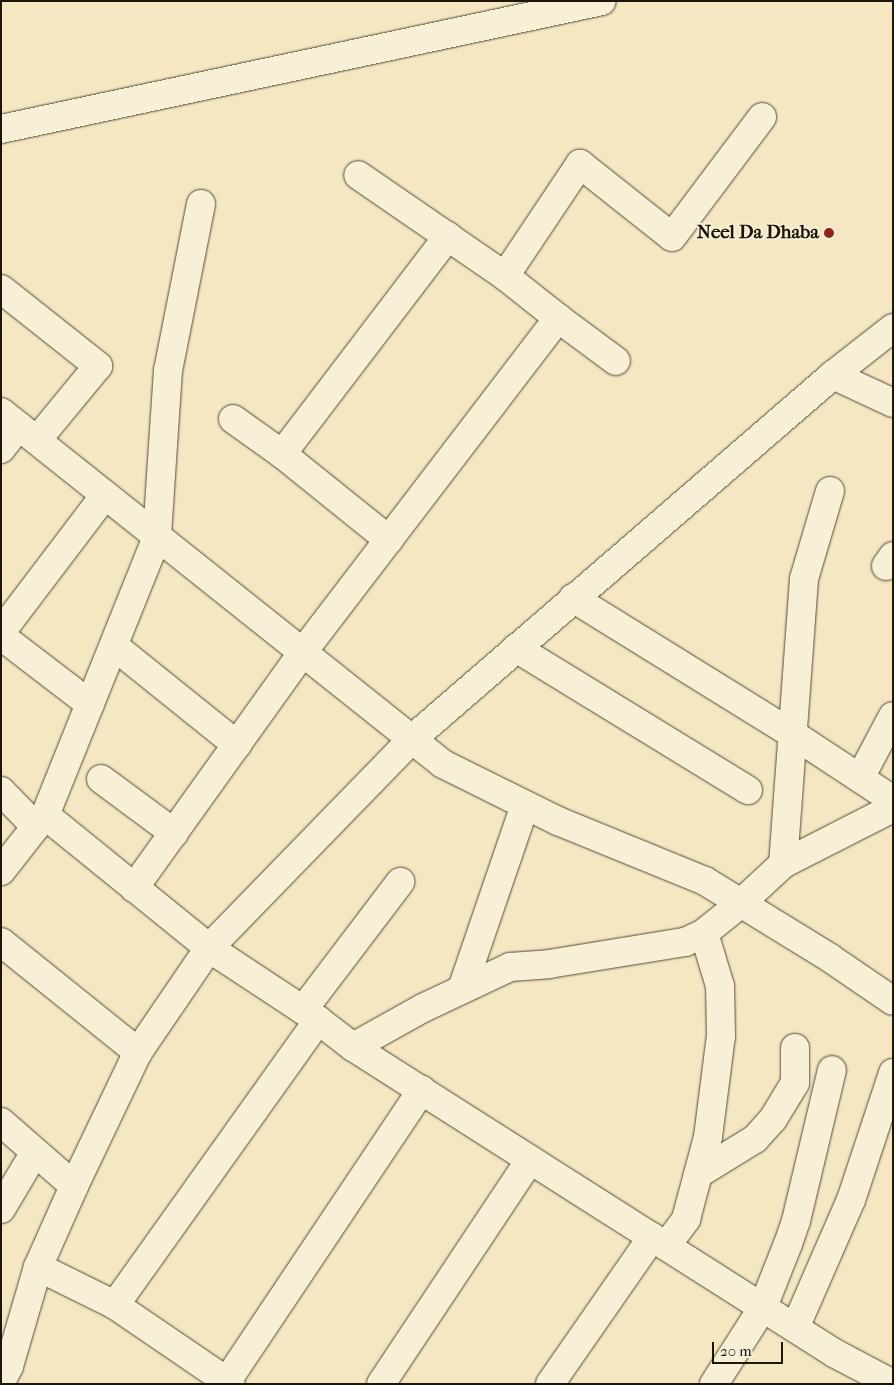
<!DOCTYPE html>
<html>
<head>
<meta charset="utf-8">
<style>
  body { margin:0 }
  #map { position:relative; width:894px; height:1385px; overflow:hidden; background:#f4e7c1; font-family:"IM FELL French Canon",serif }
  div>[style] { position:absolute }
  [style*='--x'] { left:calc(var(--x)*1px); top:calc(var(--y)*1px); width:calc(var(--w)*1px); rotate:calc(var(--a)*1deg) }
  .roads { filter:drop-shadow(0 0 1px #534938) drop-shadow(0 0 1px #534938) }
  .minor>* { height:28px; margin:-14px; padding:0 14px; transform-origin:14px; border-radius:14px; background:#f8efd7 }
  .dots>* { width:14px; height:14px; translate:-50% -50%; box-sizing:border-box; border:2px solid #f8efd7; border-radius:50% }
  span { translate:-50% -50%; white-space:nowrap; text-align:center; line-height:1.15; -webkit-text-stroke:4px #f8efd7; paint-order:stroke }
  .poi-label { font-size:19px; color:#1d140a; font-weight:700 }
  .right { translate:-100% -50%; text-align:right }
  .frame { position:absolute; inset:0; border:2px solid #1d140a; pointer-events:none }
  .scale { position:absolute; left:712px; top:1342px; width:71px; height:22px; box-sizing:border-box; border:2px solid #1d140a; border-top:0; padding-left:6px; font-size:15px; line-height:18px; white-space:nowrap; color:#1d140a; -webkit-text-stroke:4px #f8efd7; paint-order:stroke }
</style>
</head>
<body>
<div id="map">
  <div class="roads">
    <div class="minor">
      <div style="--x:1;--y:129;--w:614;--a:-12.02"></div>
      <div style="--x:201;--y:204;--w:169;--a:101.2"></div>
      <div style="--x:168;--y:370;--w:167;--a:93.8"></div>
      <div style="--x:157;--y:537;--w:300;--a:111.9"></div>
      <div style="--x:45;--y:815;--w:211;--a:39"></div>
      <div style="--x:209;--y:948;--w:131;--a:33.4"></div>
      <div style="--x:318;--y:1020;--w:44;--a:37.6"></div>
      <div style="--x:353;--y:1047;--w:570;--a:32.46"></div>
      <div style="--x:834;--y:1353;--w:67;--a:27.7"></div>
      <div style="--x:505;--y:276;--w:135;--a:-56.2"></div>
      <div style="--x:580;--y:164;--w:117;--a:38.4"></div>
      <div style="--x:672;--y:237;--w:150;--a:-53.1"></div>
      <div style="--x:1;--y:289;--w:124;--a:38.4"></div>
      <div style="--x:98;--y:366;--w:96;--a:129.5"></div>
      <div style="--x:558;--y:318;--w:72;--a:36.6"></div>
      <div style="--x:833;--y:375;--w:66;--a:25"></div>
      <div style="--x:1;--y:412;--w:565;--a:38.53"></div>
      <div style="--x:443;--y:764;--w:128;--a:26.4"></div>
      <div style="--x:558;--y:821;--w:159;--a:22.2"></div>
      <div style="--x:705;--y:881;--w:147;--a:31.6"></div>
      <div style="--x:830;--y:958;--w:76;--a:34.3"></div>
      <div style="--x:233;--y:419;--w:60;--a:35.5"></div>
      <div style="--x:1;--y:449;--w:29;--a:-52"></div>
      <div style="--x:830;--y:491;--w:92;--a:106.5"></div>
      <div style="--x:804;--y:579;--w:286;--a:94.2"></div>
      <div style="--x:783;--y:864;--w:123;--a:-27"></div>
      <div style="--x:389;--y:540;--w:137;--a:-141.2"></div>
      <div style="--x:282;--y:454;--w:274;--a:-52.7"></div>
      <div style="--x:886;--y:566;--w:12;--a:-55"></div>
      <div style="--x:573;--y:598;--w:256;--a:31.8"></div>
      <div style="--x:791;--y:733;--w:122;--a:33.3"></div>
      <div style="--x:1;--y:632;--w:172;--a:-52.8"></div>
      <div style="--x:1;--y:636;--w:112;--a:37.4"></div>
      <div style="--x:114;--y:646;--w:158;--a:38.8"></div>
      <div style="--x:516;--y:648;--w:272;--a:31.5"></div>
      <div style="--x:860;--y:778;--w:70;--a:-62"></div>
      <div style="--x:101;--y:779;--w:91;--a:36.5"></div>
      <div style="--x:1;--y:791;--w:50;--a:45.8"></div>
      <div style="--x:1;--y:871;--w:71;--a:-51.8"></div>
      <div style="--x:134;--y:888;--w:289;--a:-54.4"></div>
      <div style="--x:302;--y:653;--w:422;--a:-52.6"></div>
      <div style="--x:558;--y:318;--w:68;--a:-141.6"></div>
      <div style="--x:505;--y:276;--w:178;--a:-145.5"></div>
      <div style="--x:1;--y:942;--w:176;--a:38.8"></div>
      <div style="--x:462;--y:989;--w:194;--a:-71.1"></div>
      <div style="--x:303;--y:1010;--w:161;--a:-52.8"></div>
      <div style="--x:353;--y:1047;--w:80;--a:-29.1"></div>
      <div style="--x:423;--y:1008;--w:96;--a:-25.2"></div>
      <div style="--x:510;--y:967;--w:39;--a:-4"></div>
      <div style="--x:549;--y:964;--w:138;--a:-9.2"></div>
      <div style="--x:685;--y:942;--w:21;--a:-25"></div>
      <div style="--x:704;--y:933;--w:48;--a:-39"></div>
      <div style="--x:741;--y:903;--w:57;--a:-42.9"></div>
      <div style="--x:1;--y:1122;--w:97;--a:41.2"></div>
      <div style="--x:698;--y:1174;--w:67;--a:-31.6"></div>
      <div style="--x:755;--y:1139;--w:27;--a:-48"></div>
      <div style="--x:773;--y:1119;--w:42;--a:-58.6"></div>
      <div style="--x:795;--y:1083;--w:35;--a:-90"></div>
      <div style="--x:1;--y:1209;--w:66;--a:-59.2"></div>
      <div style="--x:666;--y:1246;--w:34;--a:-53"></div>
      <div style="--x:686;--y:1219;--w:85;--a:-75"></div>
      <div style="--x:708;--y:1137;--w:102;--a:-82.7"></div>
      <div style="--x:721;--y:1036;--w:50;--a:-91.1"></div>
      <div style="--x:720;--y:986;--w:55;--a:-106.8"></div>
      <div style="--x:38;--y:1267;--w:86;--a:26.3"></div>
      <div style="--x:115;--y:1305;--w:350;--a:-54.5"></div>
      <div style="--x:115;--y:1305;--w:140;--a:34.3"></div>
      <div style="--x:795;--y:1328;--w:140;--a:-66.4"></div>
      <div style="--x:851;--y:1200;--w:134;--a:-71.7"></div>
      <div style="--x:1;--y:1382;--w:18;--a:-63"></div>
      <div style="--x:9;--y:1366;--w:103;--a:-73.7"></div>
      <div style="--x:38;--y:1267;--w:89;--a:-66"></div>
      <div style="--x:74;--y:1186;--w:148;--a:-64.5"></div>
      <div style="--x:138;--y:1052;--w:126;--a:-55.7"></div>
      <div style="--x:209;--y:948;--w:291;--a:-45.8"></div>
      <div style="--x:412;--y:739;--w:557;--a:-40.85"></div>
      <div style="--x:833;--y:375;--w:76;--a:-38.1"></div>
      <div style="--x:225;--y:1384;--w:354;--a:-56.2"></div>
      <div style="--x:381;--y:1384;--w:269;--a:-56.4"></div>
      <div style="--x:550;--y:1384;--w:179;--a:-55.2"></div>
      <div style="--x:714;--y:1384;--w:91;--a:-57.5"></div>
      <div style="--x:763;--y:1307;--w:68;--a:-68.4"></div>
      <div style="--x:788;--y:1244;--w:24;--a:-71"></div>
      <div style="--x:796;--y:1221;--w:155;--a:-76.6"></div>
    </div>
  </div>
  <div class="dots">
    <div style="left:829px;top:233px;background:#8f2418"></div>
  </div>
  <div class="poi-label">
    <span class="right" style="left:819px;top:233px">Neel Da Dhaba</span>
  </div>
  <div class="frame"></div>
  <div class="scale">20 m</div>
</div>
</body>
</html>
